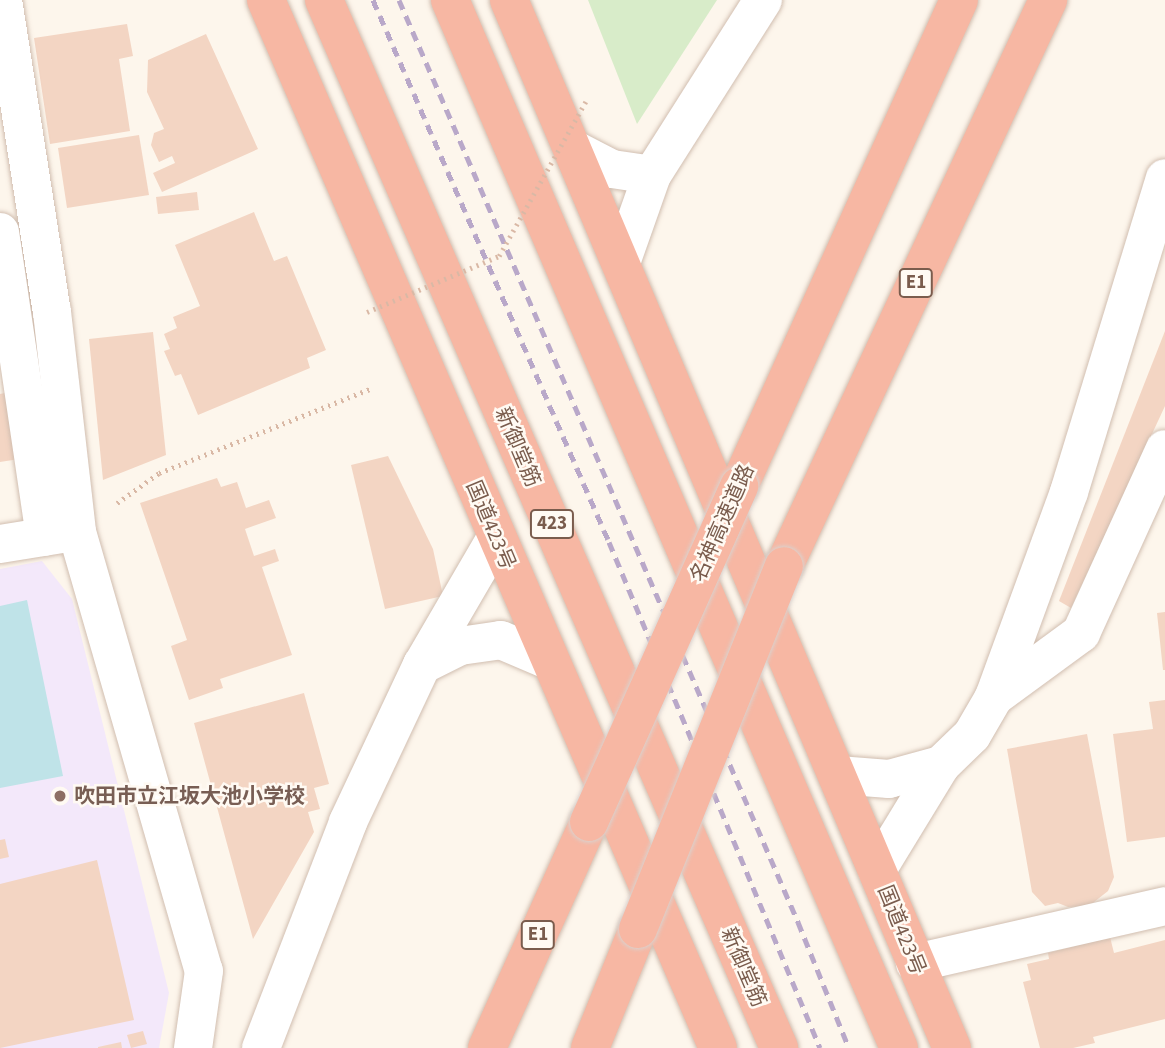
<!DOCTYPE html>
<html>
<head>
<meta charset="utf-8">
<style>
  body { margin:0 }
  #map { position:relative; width:1165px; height:1048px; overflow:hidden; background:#fdf6ec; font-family:"Source Sans 3","Noto Sans JP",sans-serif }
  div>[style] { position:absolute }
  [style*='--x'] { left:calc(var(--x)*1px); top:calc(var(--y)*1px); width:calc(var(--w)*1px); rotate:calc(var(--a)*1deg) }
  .education>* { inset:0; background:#f3e8fa }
  .green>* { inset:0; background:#d8ecc9 }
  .water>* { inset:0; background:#bfe3e8 }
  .building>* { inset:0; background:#f3d5c3 }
  .path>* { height:4.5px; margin-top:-2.25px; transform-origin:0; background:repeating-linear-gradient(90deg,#d9b8a5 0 2px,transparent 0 7px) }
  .roads { filter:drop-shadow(0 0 2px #d1beb0) drop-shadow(0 0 2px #d1beb0) }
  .street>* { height:38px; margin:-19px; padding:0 19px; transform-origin:19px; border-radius:19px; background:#fff }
  .secondary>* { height:38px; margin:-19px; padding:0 19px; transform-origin:19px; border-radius:19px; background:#fff }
  .highway>* { height:38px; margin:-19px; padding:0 19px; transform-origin:19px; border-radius:19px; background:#f7b7a3 }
  .rail>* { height:5px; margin-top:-2.5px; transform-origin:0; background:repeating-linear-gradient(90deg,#b9a8c9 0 10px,transparent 0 17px) }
  .path-bridge>* { height:4.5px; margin-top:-2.25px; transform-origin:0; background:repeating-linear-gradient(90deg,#d9b8a5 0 2px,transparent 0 7px) }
  .bridges { filter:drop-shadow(0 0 2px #dad1cd) drop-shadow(0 0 2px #dad1cd) }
  .highway-bridge>* { height:38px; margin:-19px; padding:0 19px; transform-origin:19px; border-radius:19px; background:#f7b7a3 }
  .dots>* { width:19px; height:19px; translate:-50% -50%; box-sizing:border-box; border:4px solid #fffaf3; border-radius:50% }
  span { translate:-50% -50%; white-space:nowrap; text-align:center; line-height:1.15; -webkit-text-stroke:5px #fffaf3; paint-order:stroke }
  .shield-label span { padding:2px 5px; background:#fffaf3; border:2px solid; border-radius:5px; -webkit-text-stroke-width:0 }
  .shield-label { font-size:19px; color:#7a5c4d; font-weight:700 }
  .street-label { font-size:21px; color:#7a5c4d }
  .education-label { font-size:21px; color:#785e54; font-weight:700 }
  .left { translate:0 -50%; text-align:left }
</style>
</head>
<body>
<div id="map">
  <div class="education">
    <div style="clip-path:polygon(42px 561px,72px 599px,169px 993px,159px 1048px,0 1048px,0 569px)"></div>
  </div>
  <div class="green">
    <div style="clip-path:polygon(588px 0,717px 0,637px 124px)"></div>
  </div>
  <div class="water">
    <div style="clip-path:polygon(27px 600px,63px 776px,0 788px,0 606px)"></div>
  </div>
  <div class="building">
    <div style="clip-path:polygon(127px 24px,133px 56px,119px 59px,130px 131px,50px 144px,34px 38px)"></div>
    <div style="clip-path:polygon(206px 34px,258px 149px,162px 192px,153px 173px,175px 163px,172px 156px,159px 162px,151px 145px,154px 133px,164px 129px,147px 92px,148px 60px)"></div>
    <div style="clip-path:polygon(139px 135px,149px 195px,67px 208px,58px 148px)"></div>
    <div style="clip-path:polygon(197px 192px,199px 210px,158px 214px,156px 197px)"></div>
    <div style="clip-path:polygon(254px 212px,274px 261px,287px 256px,326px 350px,307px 358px,310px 368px,198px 415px,181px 374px,175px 376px,164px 351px,170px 349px,164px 334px,177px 328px,173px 317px,200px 306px,175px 245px)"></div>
    <div style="clip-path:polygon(1165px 331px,1165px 406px,1071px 608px,1059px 601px)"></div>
    <div style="clip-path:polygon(153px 332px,166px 455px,103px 480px,89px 339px)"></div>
    <div style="clip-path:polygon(5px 393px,19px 459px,0 462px,0 394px)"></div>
    <div style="clip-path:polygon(388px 456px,433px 549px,443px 596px,385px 609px,351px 465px)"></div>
    <div style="clip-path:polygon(217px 478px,221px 487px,237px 482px,246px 508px,269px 500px,276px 518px,245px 529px,254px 556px,275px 549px,279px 561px,262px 567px,292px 655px,220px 679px,223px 688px,189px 700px,171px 646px,187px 640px,140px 503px)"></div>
    <div style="clip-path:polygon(1165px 612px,1165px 670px,1163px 670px,1157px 613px)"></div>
    <div style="clip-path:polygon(304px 693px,329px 784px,314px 788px,320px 809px,308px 812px,314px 832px,253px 939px,194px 723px)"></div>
    <div style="clip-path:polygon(1165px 700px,1165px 837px,1127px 842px,1113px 734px,1153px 729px,1149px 702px)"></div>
    <div style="clip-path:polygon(1087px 734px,1114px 877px,1108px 891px,1089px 906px,1068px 907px,1058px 903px,1045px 906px,1032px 892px,1007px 749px)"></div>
    <div style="clip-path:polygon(5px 839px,9px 857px,0 859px,0 840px)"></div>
    <div style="clip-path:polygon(97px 860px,134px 1020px,0 1048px,0 884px)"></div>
    <div style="clip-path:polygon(1110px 937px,1114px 953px,1165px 940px,1165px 1019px,1093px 1037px,1095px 1043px,1073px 1048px,1040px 1048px,1023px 982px,1031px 980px,1027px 964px,1049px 959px,1048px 953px)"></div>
    <div style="clip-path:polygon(143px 1031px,147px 1044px,131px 1048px,127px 1035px)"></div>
    <div style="clip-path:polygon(121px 1042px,122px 1048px,98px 1048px,98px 1047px)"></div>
  </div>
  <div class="path">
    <div style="--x:117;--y:503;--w:52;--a:-35.5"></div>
    <div style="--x:159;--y:473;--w:230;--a:-21.7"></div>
  </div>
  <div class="roads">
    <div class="street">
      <div style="--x:3;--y:0;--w:316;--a:81.1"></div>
      <div style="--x:52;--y:312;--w:221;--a:83.5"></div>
      <div style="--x:77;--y:532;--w:457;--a:73.9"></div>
      <div style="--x:204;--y:971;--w:78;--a:98.1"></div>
      <div style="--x:573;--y:149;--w:44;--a:27.1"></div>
      <div style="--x:612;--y:169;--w:40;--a:8.5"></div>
      <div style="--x:0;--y:232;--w:308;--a:81.6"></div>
      <div style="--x:621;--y:263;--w:93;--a:-70.6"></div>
      <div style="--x:652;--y:175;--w:207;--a:-57.6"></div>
      <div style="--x:0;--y:544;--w:69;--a:-9.2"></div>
      <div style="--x:422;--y:665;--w:42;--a:-26.6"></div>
      <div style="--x:460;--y:646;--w:41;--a:-8.3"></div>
      <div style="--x:501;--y:640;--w:53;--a:23.2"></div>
      <div style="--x:994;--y:697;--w:108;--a:-36.3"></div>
      <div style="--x:1081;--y:633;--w:202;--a:-65.5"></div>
      <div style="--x:838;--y:775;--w:51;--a:4.5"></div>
      <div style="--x:889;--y:779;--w:54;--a:-15.1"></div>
      <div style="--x:877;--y:870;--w:123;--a:-58.6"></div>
      <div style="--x:915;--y:963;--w:256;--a:-12.8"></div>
      <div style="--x:261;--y:1048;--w:242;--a:-68.9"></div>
      <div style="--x:348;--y:822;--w:174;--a:-64.8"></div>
      <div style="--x:422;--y:665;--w:147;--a:-59.8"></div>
    </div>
    <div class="secondary">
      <div style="--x:941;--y:765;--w:43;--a:-44.1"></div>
      <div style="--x:972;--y:735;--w:44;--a:-59.9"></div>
      <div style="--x:994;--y:697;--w:218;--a:-69.9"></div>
      <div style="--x:1069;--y:492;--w:328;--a:-73"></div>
    </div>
    <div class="highway">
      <div style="--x:266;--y:0;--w:1141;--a:66.67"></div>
      <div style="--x:324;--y:0;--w:1143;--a:66.53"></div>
      <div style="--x:450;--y:0;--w:1140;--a:66.81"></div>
      <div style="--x:509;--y:0;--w:1138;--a:67.09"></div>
      <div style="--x:739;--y:486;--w:533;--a:-65.64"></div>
      <div style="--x:784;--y:566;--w:625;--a:-64.99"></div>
      <div style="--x:487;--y:1048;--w:248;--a:-65.7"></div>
      <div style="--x:590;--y:1048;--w:128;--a:-68"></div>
    </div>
  </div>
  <div class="rail">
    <div style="--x:373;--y:0;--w:591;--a:66.47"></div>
    <div style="--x:609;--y:542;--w:548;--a:67.36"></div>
    <div style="--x:399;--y:0;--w:1005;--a:66.6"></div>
    <div style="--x:798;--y:922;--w:136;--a:68"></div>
  </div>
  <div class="path-bridge">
    <div style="--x:367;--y:312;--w:143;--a:-23"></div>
    <div style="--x:499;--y:256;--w:180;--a:-60.7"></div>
  </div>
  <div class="bridges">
    <div class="highway-bridge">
      <div style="--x:589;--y:822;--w:368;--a:-65.9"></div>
      <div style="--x:638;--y:929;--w:391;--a:-68.1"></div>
    </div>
  </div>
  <div class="dots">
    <div style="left:60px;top:796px;background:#8d6e63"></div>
  </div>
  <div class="shield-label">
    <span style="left:916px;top:283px">E1</span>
    <span style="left:552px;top:524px">423</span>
    <span style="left:538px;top:935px">E1</span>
  </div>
  <div class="street-label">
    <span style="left:518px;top:447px;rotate:67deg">新御堂筋</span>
    <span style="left:722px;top:523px;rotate:-66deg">名神高速道路</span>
    <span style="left:491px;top:525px;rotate:67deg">国道423号</span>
    <span style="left:902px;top:930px;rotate:68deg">国道423号</span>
    <span style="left:744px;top:967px;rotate:67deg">新御堂筋</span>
  </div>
  <div class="education-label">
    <span class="left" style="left:74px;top:796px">吹田市立江坂大池小学校</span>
  </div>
</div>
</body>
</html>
